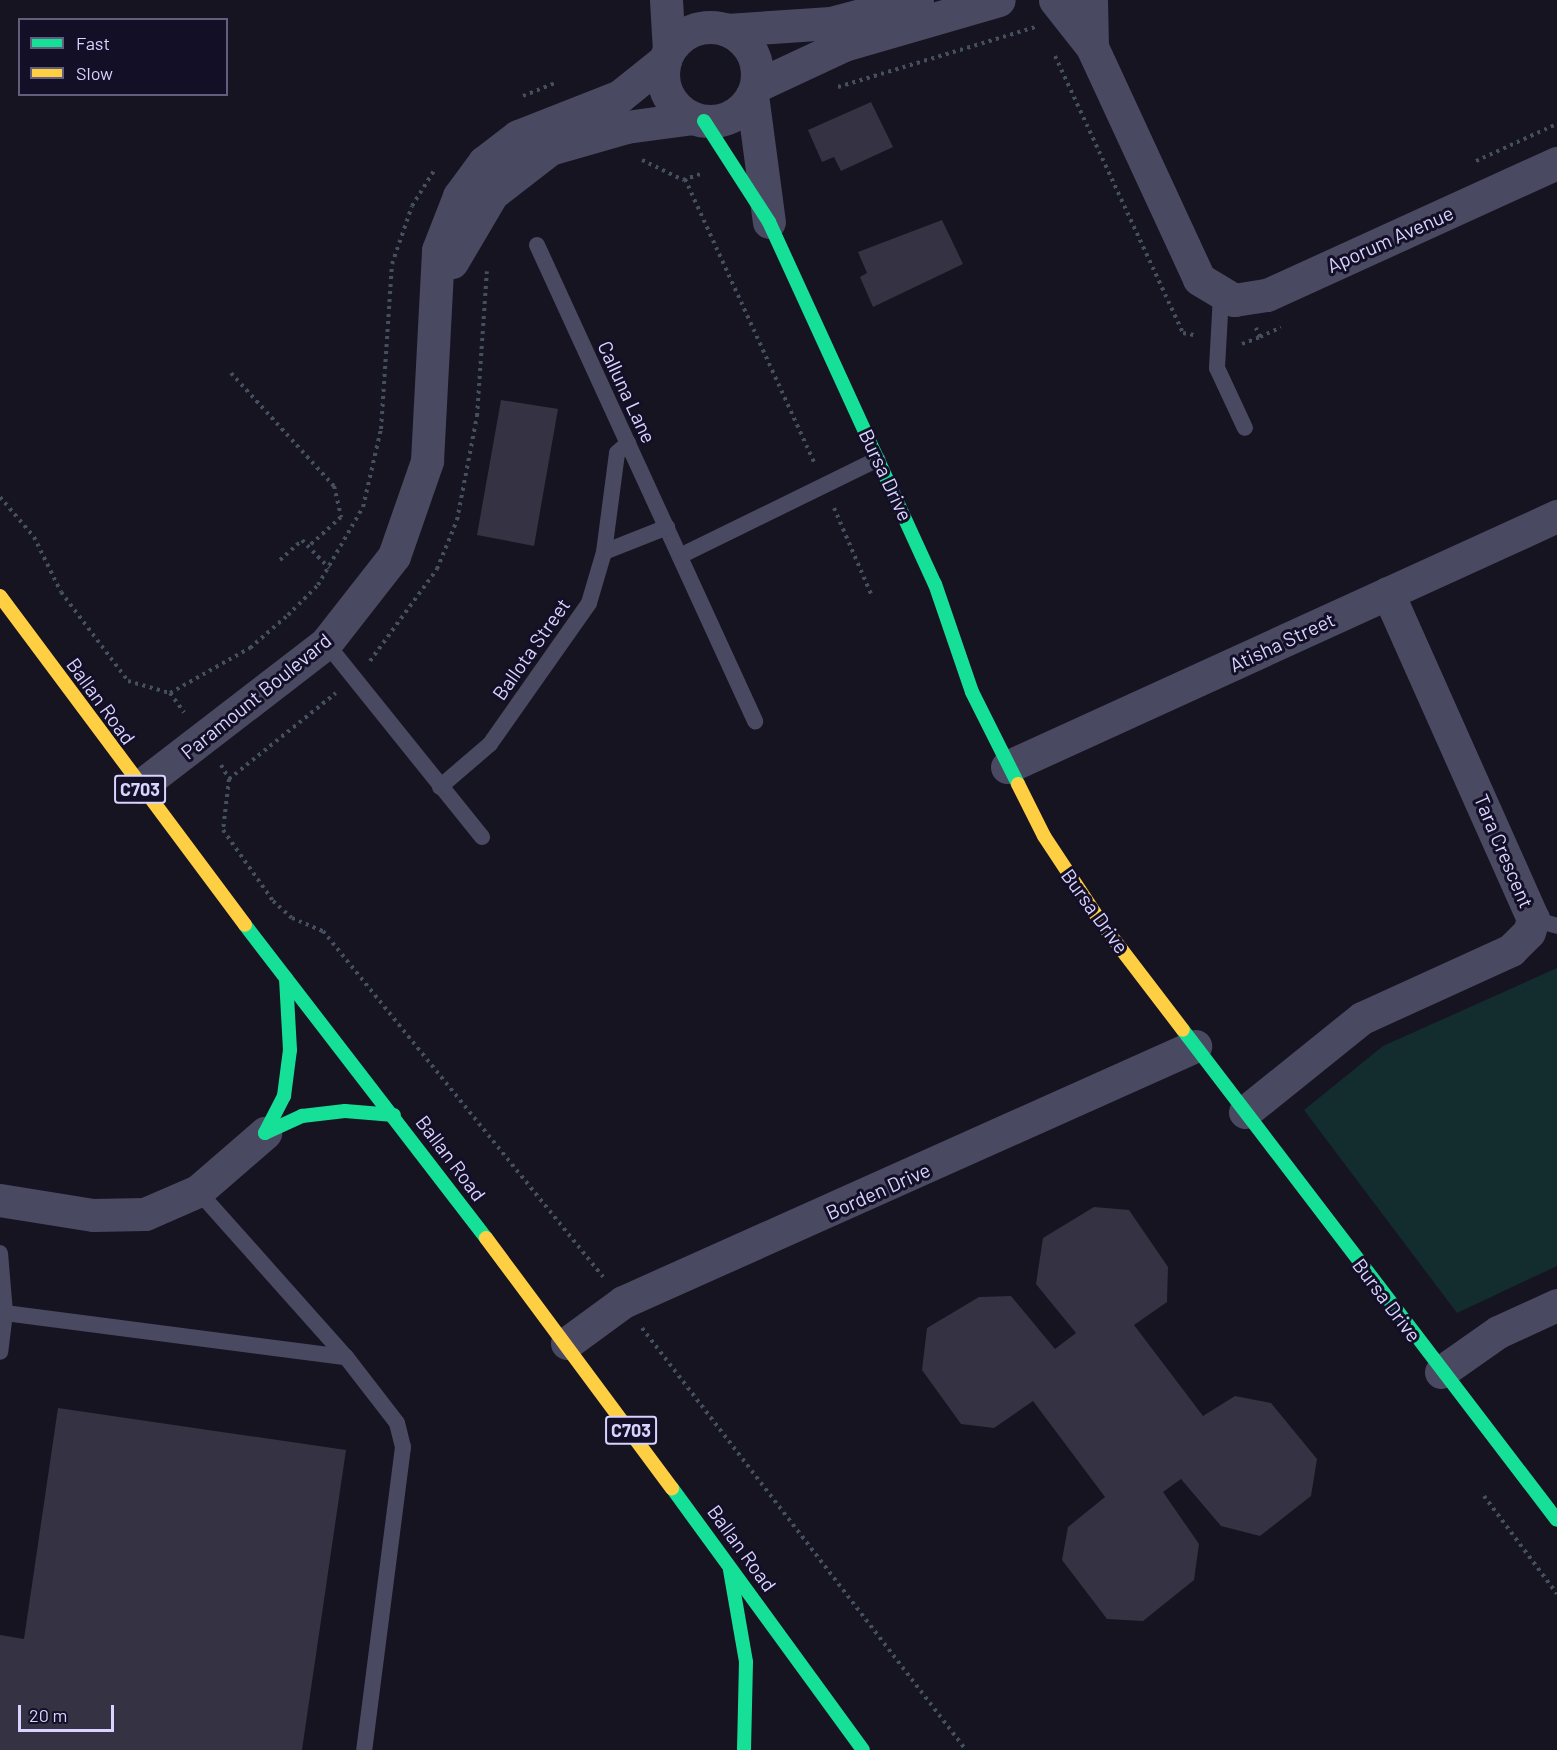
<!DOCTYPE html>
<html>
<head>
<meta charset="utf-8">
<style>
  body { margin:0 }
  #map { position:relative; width:1557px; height:1750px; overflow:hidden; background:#161421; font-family:Barlow,sans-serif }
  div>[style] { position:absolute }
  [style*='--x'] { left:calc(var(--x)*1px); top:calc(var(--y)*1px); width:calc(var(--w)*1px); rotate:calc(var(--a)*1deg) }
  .green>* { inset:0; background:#132c2d }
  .building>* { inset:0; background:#343243 }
  .path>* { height:4px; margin-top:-2px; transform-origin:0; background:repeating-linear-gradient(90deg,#44505f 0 3px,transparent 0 7.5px) }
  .lane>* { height:16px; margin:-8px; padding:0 8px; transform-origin:8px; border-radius:8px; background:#4a4962 }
  .street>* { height:33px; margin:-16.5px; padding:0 16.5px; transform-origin:16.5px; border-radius:16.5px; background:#4a4962 }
  .street>.ring { margin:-16.5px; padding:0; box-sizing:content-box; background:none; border:33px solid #4a4962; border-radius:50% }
  .fast>* { height:14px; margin:-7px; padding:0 7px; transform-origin:7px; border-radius:7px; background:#16e098 }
  .slow>* { height:14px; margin:-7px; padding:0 7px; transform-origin:7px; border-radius:7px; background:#ffcf43 }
  span { translate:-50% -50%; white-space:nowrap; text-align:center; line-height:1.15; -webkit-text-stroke:6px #130f26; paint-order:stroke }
  .shield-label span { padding:2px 4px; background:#130f26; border:2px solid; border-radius:4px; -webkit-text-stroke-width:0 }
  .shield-label { font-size:18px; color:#d9d4ff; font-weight:700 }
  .street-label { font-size:20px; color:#d9d4ff }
  .legend { position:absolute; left:18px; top:18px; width:210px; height:78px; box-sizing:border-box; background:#130f26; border:2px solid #625e7d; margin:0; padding:8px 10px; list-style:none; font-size:18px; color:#d9d4ff }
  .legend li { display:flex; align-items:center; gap:12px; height:30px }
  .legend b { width:30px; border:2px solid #625e7d }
  .scale { position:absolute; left:18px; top:1705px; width:96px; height:27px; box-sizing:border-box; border:3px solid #d9d4ff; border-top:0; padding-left:8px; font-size:18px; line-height:21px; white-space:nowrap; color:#d9d4ff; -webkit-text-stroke:4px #130f26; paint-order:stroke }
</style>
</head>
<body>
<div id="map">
  <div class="green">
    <div style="clip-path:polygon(1557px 968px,1557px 1266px,1457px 1313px,1304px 1110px,1383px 1046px)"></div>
  </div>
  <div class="building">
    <div style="clip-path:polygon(871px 102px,893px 147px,841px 171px,834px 157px,822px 162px,808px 130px)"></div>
    <div style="clip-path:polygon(942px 220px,963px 264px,873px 307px,860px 277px,867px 273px,858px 252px)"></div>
    <div style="clip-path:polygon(501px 400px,558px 409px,534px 546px,477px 535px)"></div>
    <div style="clip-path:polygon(1094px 1207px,1129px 1210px,1168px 1267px,1167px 1302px,1134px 1325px,1203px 1416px,1235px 1396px,1271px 1403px,1317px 1459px,1311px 1496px,1260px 1536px,1221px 1526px,1181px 1479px,1163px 1492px,1199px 1544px,1194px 1580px,1143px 1621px,1107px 1619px,1062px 1560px,1068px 1527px,1105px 1497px,1033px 1401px,994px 1428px,961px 1424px,922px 1370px,927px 1328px,979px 1297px,1011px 1296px,1055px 1349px,1076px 1333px,1036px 1284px,1043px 1238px)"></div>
    <div style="clip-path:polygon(58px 1408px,346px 1450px,302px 1750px,0 1750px,0 1635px,24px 1639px)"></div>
  </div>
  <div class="path">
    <div style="--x:1055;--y:56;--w:305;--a:65.2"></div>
    <div style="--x:1183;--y:333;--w:11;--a:10"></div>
    <div style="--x:838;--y:87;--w:206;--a:-16.9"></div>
    <div style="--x:523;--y:96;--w:35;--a:-22"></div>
    <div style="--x:642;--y:160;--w:46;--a:26"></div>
    <div style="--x:683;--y:180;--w:18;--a:-19"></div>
    <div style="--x:1476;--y:161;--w:89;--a:-24.6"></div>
    <div style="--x:685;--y:179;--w:311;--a:65.5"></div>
    <div style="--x:1260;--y:337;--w:23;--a:-25"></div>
    <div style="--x:1242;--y:344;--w:19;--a:-21"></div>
    <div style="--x:1260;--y:337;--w:10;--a:-114"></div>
    <div style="--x:231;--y:373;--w:153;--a:47.7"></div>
    <div style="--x:334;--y:486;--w:32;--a:77"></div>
    <div style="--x:341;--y:517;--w:43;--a:137.8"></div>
    <div style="--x:0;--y:497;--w:52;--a:49.6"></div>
    <div style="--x:34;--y:537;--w:61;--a:63.9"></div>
    <div style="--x:61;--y:592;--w:111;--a:53"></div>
    <div style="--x:128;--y:681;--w:44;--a:15.9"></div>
    <div style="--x:170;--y:693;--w:24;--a:54"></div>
    <div style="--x:834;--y:508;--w:94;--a:66.7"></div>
    <div style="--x:280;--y:560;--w:30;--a:-42"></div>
    <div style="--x:302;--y:540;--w:39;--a:46"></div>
    <div style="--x:370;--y:661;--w:114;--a:-53.9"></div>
    <div style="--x:437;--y:569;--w:53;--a:-67.8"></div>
    <div style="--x:457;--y:520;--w:106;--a:-79.1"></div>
    <div style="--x:477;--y:416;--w:145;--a:-86.1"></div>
    <div style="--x:170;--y:693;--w:92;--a:-29.4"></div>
    <div style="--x:250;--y:648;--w:50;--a:-41"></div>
    <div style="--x:288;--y:615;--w:42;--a:-45"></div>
    <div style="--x:318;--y:585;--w:90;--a:-60"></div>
    <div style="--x:363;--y:507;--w:80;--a:-77"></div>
    <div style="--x:381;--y:429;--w:165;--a:-86.2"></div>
    <div style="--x:392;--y:264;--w:61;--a:-71"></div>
    <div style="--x:412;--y:206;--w:44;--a:-58.1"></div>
    <div style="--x:221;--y:765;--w:16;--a:60"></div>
    <div style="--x:229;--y:779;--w:51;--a:96.7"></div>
    <div style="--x:223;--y:830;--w:87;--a:54.8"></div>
    <div style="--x:273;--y:901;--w:25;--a:42"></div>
    <div style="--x:292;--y:918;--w:34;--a:23"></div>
    <div style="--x:323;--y:931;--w:445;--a:51"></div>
    <div style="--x:229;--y:779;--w:137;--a:-38.8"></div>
    <div style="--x:642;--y:1328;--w:532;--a:52.48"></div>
    <div style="--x:1484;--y:1496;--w:122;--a:53.3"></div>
  </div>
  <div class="lane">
    <div style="--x:537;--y:245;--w:524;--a:65.39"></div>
    <div style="--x:1221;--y:296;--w:72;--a:93.2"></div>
    <div style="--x:1217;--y:368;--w:66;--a:65"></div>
    <div style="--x:604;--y:552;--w:68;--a:-21.6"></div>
    <div style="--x:680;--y:556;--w:220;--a:-26.1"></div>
    <div style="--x:326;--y:643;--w:249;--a:51.2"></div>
    <div style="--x:440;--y:787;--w:66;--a:-40.7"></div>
    <div style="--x:490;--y:744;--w:172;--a:-54.9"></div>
    <div style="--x:589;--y:603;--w:53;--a:-73.6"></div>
    <div style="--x:604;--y:552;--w:100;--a:-82.5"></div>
    <div style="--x:617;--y:453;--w:15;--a:-42"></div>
    <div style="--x:1533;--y:919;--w:25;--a:16"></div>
    <div style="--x:198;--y:1191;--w:222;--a:48.3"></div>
    <div style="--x:346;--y:1357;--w:83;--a:52.3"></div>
    <div style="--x:397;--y:1423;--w:25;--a:76"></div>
    <div style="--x:403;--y:1447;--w:305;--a:97.3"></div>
    <div style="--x:0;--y:1253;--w:60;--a:85.2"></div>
    <div style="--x:5;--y:1313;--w:39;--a:97"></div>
    <div style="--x:5;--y:1313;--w:344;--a:7.4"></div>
  </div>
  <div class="street">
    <div style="--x:666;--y:0;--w:50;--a:86.6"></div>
    <div style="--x:1055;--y:0;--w:60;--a:51.8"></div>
    <div style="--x:1092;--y:47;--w:255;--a:65.2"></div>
    <div style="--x:1199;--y:279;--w:41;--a:31"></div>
    <div style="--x:1234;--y:300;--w:33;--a:-9"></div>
    <div style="--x:1267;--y:295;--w:319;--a:-24.5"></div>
    <div style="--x:1091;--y:0;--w:47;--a:88.8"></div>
    <div class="ring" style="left:663px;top:27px;width:61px;height:61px"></div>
    <div style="--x:727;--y:30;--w:104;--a:-3.9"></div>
    <div style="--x:831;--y:23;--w:89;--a:-15"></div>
    <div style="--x:756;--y:86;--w:97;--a:-25"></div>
    <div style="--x:844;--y:45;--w:161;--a:-16.2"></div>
    <div style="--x:752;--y:95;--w:128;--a:82.4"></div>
    <div style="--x:452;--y:262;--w:79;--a:-59.5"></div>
    <div style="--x:492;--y:194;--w:73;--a:-37.8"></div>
    <div style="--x:550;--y:149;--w:79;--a:-16.1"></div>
    <div style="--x:626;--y:127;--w:68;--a:-7.7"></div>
    <div style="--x:1007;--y:767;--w:605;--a:-24.53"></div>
    <div style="--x:139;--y:787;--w:236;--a:-37.6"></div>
    <div style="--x:326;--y:643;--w:110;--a:-52"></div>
    <div style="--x:394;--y:556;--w:101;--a:-70.8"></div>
    <div style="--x:427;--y:461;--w:211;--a:-87"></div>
    <div style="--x:438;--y:250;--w:58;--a:-68.7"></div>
    <div style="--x:459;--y:196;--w:42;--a:-53.7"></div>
    <div style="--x:484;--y:162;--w:43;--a:-37.4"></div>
    <div style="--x:518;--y:136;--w:110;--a:-21.4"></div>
    <div style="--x:620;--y:96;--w:58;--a:-38.7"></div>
    <div style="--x:1245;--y:1112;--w:150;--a:-38.8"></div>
    <div style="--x:1362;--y:1018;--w:164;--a:-24.5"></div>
    <div style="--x:1511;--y:950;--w:25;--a:-45"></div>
    <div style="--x:1529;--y:932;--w:14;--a:-73"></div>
    <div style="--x:1533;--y:919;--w:357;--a:-114"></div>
    <div style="--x:0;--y:1200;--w:94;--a:9.2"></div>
    <div style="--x:93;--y:1215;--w:52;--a:-1.1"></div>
    <div style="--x:145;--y:1214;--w:58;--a:-23.5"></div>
    <div style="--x:198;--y:1191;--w:89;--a:-40.9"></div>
    <div style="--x:567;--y:1343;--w:69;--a:-36.2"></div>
    <div style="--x:623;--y:1302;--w:627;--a:-24.11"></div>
    <div style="--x:1441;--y:1372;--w:70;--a:-35.1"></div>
    <div style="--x:1498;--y:1332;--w:65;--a:-24.6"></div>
  </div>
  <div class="fast">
    <div style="--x:704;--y:121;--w:120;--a:57.2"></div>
    <div style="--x:769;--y:222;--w:398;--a:65.4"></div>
    <div style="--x:935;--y:584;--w:114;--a:71.1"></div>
    <div style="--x:972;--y:692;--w:103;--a:63.4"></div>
    <div style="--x:245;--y:925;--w:395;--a:52.4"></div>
    <div style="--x:1183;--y:1030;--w:616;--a:52.65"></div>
    <div style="--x:265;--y:1133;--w:42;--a:-62.8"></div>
    <div style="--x:284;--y:1096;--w:46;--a:-82.6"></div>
    <div style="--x:290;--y:1050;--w:72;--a:-93.2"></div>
    <div style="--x:265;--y:1133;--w:41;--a:-24.7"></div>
    <div style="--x:302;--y:1116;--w:43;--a:-6.6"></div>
    <div style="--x:345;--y:1111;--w:49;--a:4.7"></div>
    <div style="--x:672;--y:1488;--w:324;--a:53.9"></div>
    <div style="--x:730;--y:1570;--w:93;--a:80.1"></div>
    <div style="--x:746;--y:1662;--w:88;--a:91.3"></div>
  </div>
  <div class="slow">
    <div style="--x:0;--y:596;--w:410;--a:53.3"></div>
    <div style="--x:1018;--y:784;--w:58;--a:63.4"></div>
    <div style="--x:1044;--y:836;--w:105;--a:56.6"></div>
    <div style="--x:1102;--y:924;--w:133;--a:52.6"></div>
    <div style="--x:486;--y:1238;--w:312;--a:53.4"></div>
  </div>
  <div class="shield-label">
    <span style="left:140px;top:789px">C703</span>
    <span style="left:631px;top:1430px">C703</span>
  </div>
  <div class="street-label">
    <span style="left:1390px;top:239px;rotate:-24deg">Aporum Avenue</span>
    <span style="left:627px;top:392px;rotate:65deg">Calluna Lane</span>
    <span style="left:886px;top:475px;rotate:65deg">Bursa Drive</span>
    <span style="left:1282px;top:642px;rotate:-25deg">Atisha Street</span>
    <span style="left:531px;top:649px;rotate:-55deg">Ballota Street</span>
    <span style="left:256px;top:696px;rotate:-39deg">Paramount Boulevard</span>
    <span style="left:101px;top:701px;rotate:54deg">Ballan Road</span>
    <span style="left:1504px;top:851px;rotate:67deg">Tara Crescent</span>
    <span style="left:1095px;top:911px;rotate:54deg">Bursa Drive</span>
    <span style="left:451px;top:1158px;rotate:53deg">Ballan Road</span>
    <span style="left:878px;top:1191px;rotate:-24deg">Borden Drive</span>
    <span style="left:1387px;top:1300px;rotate:53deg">Bursa Drive</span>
    <span style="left:742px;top:1548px;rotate:54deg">Ballan Road</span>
  </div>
  <ul class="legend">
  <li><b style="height:8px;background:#16e098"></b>Fast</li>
  <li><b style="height:8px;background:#ffcf43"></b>Slow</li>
  </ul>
  <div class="scale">20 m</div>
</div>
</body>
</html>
